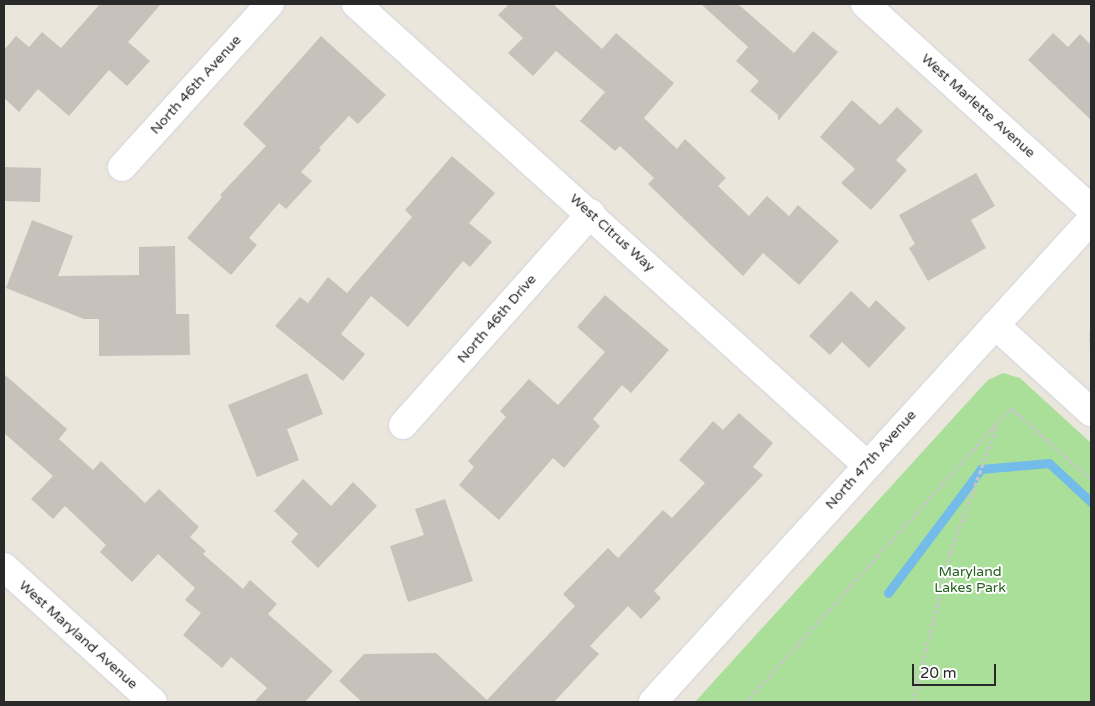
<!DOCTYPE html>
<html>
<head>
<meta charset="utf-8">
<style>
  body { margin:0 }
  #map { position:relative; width:1095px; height:706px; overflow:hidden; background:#ebe6db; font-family:"Varela Round",sans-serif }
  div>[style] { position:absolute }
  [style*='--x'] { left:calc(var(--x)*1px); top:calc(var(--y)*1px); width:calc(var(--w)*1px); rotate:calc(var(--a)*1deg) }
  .green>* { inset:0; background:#aadf9a }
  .stream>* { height:9px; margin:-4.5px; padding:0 4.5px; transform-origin:4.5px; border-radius:4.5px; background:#73bbe8 }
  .building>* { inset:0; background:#c6c2bb }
  .path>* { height:3px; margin-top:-1.5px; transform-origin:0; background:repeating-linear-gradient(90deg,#c7c7c7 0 4px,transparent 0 6.5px) }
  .roads { filter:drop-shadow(0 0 1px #d1d2e1) drop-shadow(0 0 1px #d1d2e1) }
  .street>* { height:28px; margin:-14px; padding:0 14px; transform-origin:14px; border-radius:14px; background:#fff }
  .secondary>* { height:28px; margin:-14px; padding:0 14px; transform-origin:14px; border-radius:14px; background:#fff }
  span { translate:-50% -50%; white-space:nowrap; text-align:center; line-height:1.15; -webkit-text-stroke:4px #fff; paint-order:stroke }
  .street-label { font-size:14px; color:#292929 }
  .park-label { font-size:14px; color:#24621d }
  .frame { position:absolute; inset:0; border:5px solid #292929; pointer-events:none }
  .scale { position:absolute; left:912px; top:664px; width:84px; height:22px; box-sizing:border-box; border:2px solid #292929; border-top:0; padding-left:6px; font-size:15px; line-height:18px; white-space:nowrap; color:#292929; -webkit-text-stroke:4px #fff; paint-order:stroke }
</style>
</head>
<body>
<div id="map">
  <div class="green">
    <div style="clip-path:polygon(1003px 373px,1020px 378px,1091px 443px,1091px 702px,695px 702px,975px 394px,988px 380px)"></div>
  </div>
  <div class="stream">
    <div style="--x:888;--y:593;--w:155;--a:-53.1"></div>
    <div style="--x:981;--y:469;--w:68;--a:-5"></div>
    <div style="--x:1049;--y:463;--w:57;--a:42.9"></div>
  </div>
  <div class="building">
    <div style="clip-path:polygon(100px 4px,161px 4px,128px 42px,150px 61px,127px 86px,109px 70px,69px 116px,38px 89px,19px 112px,4px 98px,4px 50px,16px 36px,29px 47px,42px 32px,61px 48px)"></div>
    <div style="clip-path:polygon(509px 4px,553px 4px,602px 49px,616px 33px,674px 83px,644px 118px,677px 149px,685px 139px,726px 178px,718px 186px,749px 216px,767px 196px,789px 216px,798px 205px,839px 241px,799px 285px,763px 253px,743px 276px,648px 184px,654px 178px,620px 146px,615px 151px,580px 121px,605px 92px,556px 51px,533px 76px,508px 53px,523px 38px,498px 15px)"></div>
    <div style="clip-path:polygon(701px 4px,738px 4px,794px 53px,813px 31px,838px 52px,778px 121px,778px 115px,750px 91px,759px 81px,736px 61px,748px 47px)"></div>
    <div style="clip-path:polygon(1053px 33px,1068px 47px,1080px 34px,1091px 45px,1091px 120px,1028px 60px)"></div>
    <div style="clip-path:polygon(321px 36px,386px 95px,358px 124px,349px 116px,319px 148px,321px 150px,301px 172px,312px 181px,286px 209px,279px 203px,249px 238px,257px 245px,231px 275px,187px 238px,222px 197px,220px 195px,266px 146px,243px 124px)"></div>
    <div style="clip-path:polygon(852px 100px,880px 125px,897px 107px,923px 131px,896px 160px,907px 170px,871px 210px,841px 183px,855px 169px,820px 137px)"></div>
    <div style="clip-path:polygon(452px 156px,495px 193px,469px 223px,492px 242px,470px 267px,463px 261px,408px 327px,371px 296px,341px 334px,365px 354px,343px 381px,275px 326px,300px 297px,308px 303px,328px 277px,347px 293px,412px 217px,405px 210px)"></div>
    <div style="clip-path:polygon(4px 167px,41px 168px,40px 202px,4px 201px)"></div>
    <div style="clip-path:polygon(976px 173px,995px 206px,971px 220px,986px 248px,928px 281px,909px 248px,915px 244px,899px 215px)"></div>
    <div style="clip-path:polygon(32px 220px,73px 236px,58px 276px,139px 275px,139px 247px,175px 246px,176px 314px,189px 314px,190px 355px,99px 356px,99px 319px,84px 319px,6px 288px)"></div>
    <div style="clip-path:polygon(851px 291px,869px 308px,876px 300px,906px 328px,869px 368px,842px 342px,830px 355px,809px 336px)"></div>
    <div style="clip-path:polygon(605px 295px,669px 350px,631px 393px,622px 385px,593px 419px,600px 426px,564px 468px,553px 458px,499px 520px,459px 485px,474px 467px,468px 461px,506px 417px,500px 411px,529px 379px,558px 405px,605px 352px,577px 327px)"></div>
    <div style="clip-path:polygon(307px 373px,323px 414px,287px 429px,299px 460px,257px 477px,228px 405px)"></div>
    <div style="clip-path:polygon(4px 374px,67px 429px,59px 439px,93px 470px,101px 461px,145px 503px,159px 489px,199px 527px,190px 537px,206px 551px,203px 554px,243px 589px,250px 580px,277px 604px,268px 614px,333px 671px,305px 702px,254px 702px,267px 688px,231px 657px,222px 668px,183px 635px,201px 613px,185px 600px,195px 588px,158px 554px,132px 582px,100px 552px,106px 545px,65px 506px,53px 519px,31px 499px,53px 476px,4px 433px)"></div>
    <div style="clip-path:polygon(739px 413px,773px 443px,753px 467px,763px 475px,654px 591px,661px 598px,641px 619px,628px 606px,590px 646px,599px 654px,554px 702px,362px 702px,339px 681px,364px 654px,436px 653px,487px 700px,575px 606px,563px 594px,608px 548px,618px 558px,663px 510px,672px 518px,705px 483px,679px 460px,713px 421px,723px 430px)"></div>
    <div style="clip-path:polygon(303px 479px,331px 506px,353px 482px,377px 506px,318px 568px,291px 542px,298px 534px,274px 511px)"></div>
    <div style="clip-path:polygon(445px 499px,473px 581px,408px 602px,390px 546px,424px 535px,415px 509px)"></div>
  </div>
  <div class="path">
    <div style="--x:1091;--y:332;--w:13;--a:90"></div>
    <div style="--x:746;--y:702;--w:396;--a:-48"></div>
    <div style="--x:1011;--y:408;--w:107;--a:41.6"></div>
    <div style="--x:913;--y:702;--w:154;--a:-76.1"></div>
    <div style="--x:950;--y:553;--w:135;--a:-69.7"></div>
  </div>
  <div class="roads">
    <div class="street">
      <div style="--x:356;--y:4;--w:688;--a:42.06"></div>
      <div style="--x:865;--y:4;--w:305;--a:42.2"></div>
      <div style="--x:122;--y:167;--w:220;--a:-47.8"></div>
      <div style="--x:995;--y:325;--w:130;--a:42.2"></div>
      <div style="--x:403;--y:425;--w:283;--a:-48.4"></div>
    </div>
    <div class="secondary">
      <div style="--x:4;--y:567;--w:201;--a:42.2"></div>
      <div style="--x:653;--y:702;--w:651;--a:-47.74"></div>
    </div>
  </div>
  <div class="street-label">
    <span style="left:196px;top:85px;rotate:-48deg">North 46th Avenue</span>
    <span style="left:978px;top:106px;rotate:42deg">West Marlette Avenue</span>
    <span style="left:612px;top:233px;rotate:42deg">West Citrus Way</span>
    <span style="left:497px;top:319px;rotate:-49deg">North 46th Drive</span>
    <span style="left:871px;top:460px;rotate:-48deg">North 47th Avenue</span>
    <span style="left:78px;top:635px;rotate:42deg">West Maryland Avenue</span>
  </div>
  <div class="park-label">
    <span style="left:970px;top:580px">Maryland<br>Lakes Park</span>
  </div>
  <div class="frame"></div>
  <div class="scale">20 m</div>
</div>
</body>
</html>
